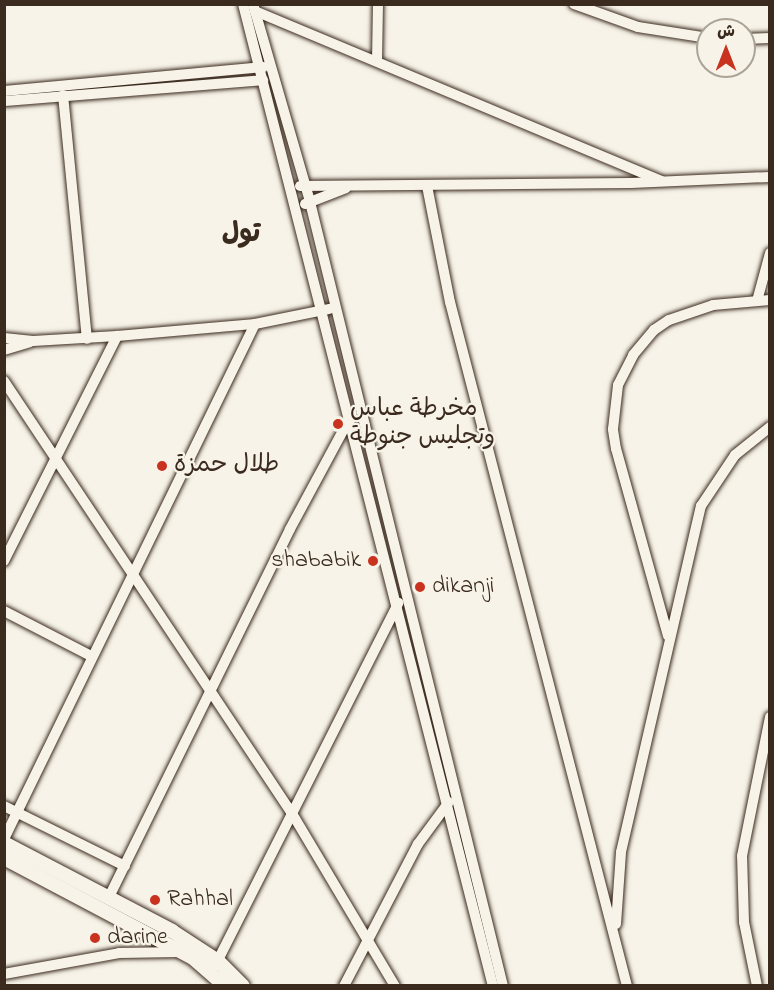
<!DOCTYPE html>
<html>
<head>
<meta charset="utf-8">
<style>
  body { margin:0 }
  #map { position:relative; width:774px; height:990px; overflow:hidden; background:#f7f3e8; font-family:"Indie Flower","Playpen Sans Arabic",sans-serif }
  div>[style] { position:absolute }
  [style*='--x'] { left:calc(var(--x)*1px); top:calc(var(--y)*1px); width:calc(var(--w)*1px); rotate:calc(var(--a)*1deg) }
  .roads { filter:drop-shadow(0 0 2px #3b2a1e) drop-shadow(0 0 2px #3b2a1e) }
  .minor>* { height:10px; margin:-5px; padding:0 5px; transform-origin:5px; border-radius:5px; background:#f7f3e8 }
  .major>* { height:14px; margin:-7px; padding:0 7px; transform-origin:7px; border-radius:7px; background:#f7f3e8 }
  .dots>* { width:16px; height:16px; translate:-50% -50%; box-sizing:border-box; border:3px solid #f7f3e8; border-radius:50% }
  span { translate:-50% -50%; white-space:nowrap; text-align:center; line-height:1.15; -webkit-text-stroke:4.5px #f7f3e8; paint-order:stroke }
  .poi-label { font-size:24px; color:#3b2a1e }
  .left { translate:0 -50%; text-align:left }
  .right { translate:-100% -50%; text-align:right }
  .quarter-label { font-size:27px; color:#3b2a1e; font-weight:700 }
  .frame { position:absolute; inset:0; border:6px solid #3b2a1e; pointer-events:none }
  .north { position:absolute; left:696px; top:18px; width:60px; height:60px; box-sizing:border-box; background:#f7f3e8; border:2px solid #aca397; border-radius:50%; rotate:0deg; font-size:16px; font-weight:700; line-height:24px; text-align:center; color:#3b2a1e }
  .north::after { content:''; display:block; margin:auto; width:21px; height:27px; background:#c8321e; clip-path:polygon(50% 0,100% 100%,50% 72%,0 100%) }
</style>
</head>
<body>
<div id="map">
  <div class="roads">
    <div class="minor">
      <div style="--x:243;--y:4;--w:1013;--a:75.72"></div>
      <div style="--x:253;--y:4;--w:206;--a:73.9"></div>
      <div style="--x:310;--y:202;--w:807;--a:76.17"></div>
      <div style="--x:574;--y:4;--w:68;--a:19.8"></div>
      <div style="--x:638;--y:27;--w:71;--a:8.9"></div>
      <div style="--x:255;--y:11;--w:441;--a:22.7"></div>
      <div style="--x:744;--y:39;--w:26;--a:-2"></div>
      <div style="--x:377;--y:61;--w:57;--a:-89"></div>
      <div style="--x:4;--y:91;--w:261;--a:-5.3"></div>
      <div style="--x:63;--y:95;--w:245;--a:84.4"></div>
      <div style="--x:4;--y:101;--w:260;--a:-4.6"></div>
      <div style="--x:300;--y:186;--w:331;--a:-0.5"></div>
      <div style="--x:631;--y:183;--w:139;--a:-2.5"></div>
      <div style="--x:427;--y:186;--w:118;--a:78.8"></div>
      <div style="--x:450;--y:302;--w:707;--a:75.49"></div>
      <div style="--x:305;--y:204;--w:44;--a:-21.3"></div>
      <div style="--x:757;--y:301;--w:50;--a:-74.8"></div>
      <div style="--x:4;--y:338;--w:29;--a:6"></div>
      <div style="--x:33;--y:341;--w:84;--a:-3.4"></div>
      <div style="--x:117;--y:336;--w:139;--a:-5"></div>
      <div style="--x:255;--y:324;--w:76;--a:-11.5"></div>
      <div style="--x:4;--y:350;--w:27;--a:-17"></div>
      <div style="--x:4;--y:381;--w:521;--a:56.34"></div>
      <div style="--x:293;--y:815;--w:199;--a:59.2"></div>
      <div style="--x:4;--y:561;--w:252;--a:-63.3"></div>
      <div style="--x:4;--y:611;--w:98;--a:27.3"></div>
      <div style="--x:668;--y:636;--w:194;--a:-105.5"></div>
      <div style="--x:616;--y:449;--w:20;--a:-99"></div>
      <div style="--x:613;--y:429;--w:44;--a:-83.5"></div>
      <div style="--x:618;--y:385;--w:34;--a:-63"></div>
      <div style="--x:633;--y:355;--w:33;--a:-50"></div>
      <div style="--x:654;--y:330;--w:18;--a:-34"></div>
      <div style="--x:669;--y:320;--w:46;--a:-18.8"></div>
      <div style="--x:713;--y:305;--w:57;--a:-5"></div>
      <div style="--x:4;--y:806;--w:135;--a:26.4"></div>
      <div style="--x:4;--y:839;--w:573;--a:-64.02"></div>
      <div style="--x:109;--y:897;--w:410;--a:-63.8"></div>
      <div style="--x:290;--y:529;--w:131;--a:-61.7"></div>
      <div style="--x:616;--y:924;--w:72;--a:-86"></div>
      <div style="--x:621;--y:852;--w:355;--a:-77"></div>
      <div style="--x:701;--y:506;--w:61;--a:-56.3"></div>
      <div style="--x:735;--y:455;--w:45;--a:-38.7"></div>
      <div style="--x:215;--y:966;--w:407;--a:-63.2"></div>
      <div style="--x:4;--y:974;--w:117;--a:-10.3"></div>
      <div style="--x:119;--y:953;--w:60;--a:-1"></div>
      <div style="--x:344;--y:986;--w:160;--a:-62.5"></div>
      <div style="--x:418;--y:844;--w:52;--a:-53.6"></div>
      <div style="--x:757;--y:986;--w:65;--a:-101.5"></div>
      <div style="--x:744;--y:922;--w:66;--a:-91.7"></div>
      <div style="--x:742;--y:856;--w:142;--a:-78.6"></div>
    </div>
    <div class="major">
      <div style="--x:4;--y:843;--w:190;--a:27.6"></div>
      <div style="--x:172;--y:931;--w:55;--a:33.1"></div>
      <div style="--x:218;--y:961;--w:35;--a:45"></div>
      <div style="--x:4;--y:858;--w:214;--a:27.9"></div>
      <div style="--x:193;--y:958;--w:43;--a:41.2"></div>
    </div>
  </div>
  <div class="dots">
    <div style="left:338px;top:424px;background:#c8321e"></div>
    <div style="left:162px;top:466px;background:#c8321e"></div>
    <div style="left:373px;top:561px;background:#c8321e"></div>
    <div style="left:420px;top:587px;background:#c8321e"></div>
    <div style="left:155px;top:900px;background:#c8321e"></div>
    <div style="left:95px;top:938px;background:#c8321e"></div>
  </div>
  <div class="poi-label">
    <span class="left" style="left:350px;top:424px">مخرطة عباس<br>وتجليس جنوطة</span>
    <span class="left" style="left:174px;top:466px">طلال حمزة</span>
    <span class="right" style="left:361px;top:561px">shababik</span>
    <span class="left" style="left:432px;top:587px">dikanji</span>
    <span class="left" style="left:167px;top:900px">Rahhal</span>
    <span class="left" style="left:107px;top:938px">darine</span>
  </div>
  <div class="quarter-label">
    <span style="left:241px;top:235px">تول</span>
  </div>
  <div class="frame"></div>
  <div class="north">ش</div>
</div>
</body>
</html>
